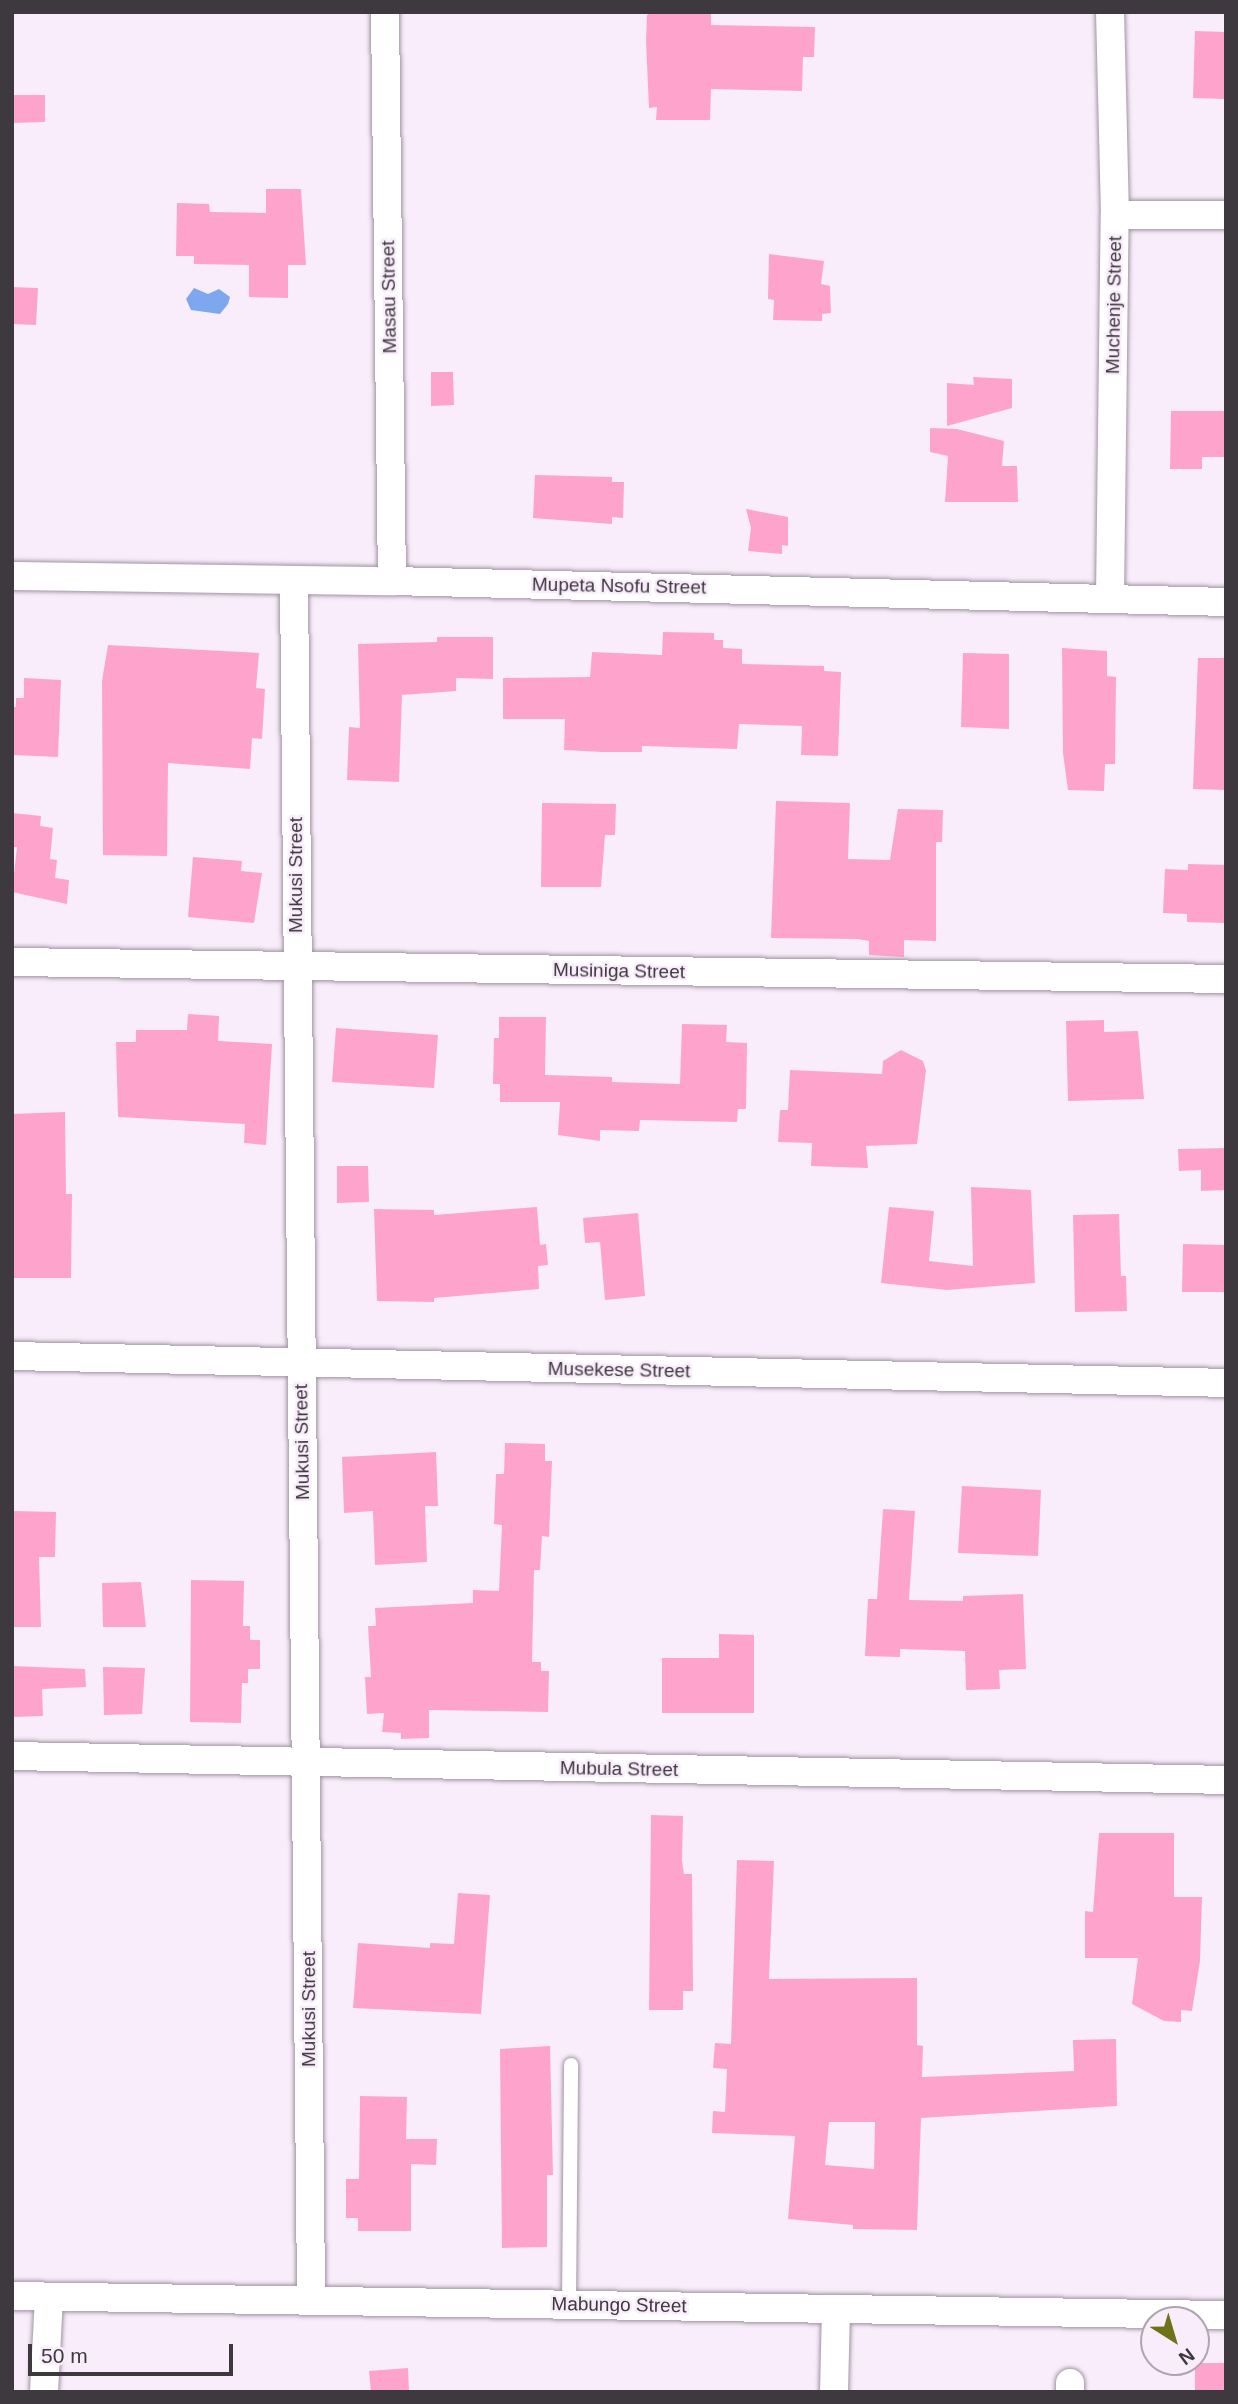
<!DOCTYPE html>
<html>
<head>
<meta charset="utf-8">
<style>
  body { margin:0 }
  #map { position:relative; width:1238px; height:2404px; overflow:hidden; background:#f9edfb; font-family:Arial,sans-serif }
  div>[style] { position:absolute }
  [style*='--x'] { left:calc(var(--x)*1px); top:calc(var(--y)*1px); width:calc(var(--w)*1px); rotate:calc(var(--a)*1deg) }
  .water>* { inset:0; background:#7da7ef }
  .building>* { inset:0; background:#fea4cc }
  .roads { filter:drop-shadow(0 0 2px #a094a2) drop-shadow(0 0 2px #a094a2) }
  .lane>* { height:14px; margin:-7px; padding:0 7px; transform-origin:7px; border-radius:7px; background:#fff }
  .street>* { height:28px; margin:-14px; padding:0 14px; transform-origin:14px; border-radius:14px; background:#fff }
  span { translate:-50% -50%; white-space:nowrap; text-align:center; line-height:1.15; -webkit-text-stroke:5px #f9edfb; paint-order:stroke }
  .street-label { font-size:19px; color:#3e393f }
  .frame { position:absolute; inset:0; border:14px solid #3e393f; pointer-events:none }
  .north { position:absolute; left:1140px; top:2306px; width:70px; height:70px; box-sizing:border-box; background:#f9edfb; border:2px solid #aea5b0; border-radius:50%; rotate:143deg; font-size:19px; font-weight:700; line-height:28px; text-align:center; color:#3e393f }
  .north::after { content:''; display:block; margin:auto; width:24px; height:32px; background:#6e7219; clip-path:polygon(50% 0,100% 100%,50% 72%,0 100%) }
  .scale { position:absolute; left:28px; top:2344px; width:205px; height:32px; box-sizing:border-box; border:4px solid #3e393f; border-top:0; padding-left:9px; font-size:21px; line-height:24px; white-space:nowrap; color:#3e393f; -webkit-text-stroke:5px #f9edfb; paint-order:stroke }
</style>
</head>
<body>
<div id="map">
  <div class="water">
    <div style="clip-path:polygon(194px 288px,208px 294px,219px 289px,230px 297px,228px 304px,220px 314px,191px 310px,186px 299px)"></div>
  </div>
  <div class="building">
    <div style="clip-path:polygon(652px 12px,711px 12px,711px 25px,815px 27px,814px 57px,803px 57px,802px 91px,711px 89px,710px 120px,656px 120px,657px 107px,649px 108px,646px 41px,647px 15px)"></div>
    <div style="clip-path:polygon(1195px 31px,1226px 32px,1226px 99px,1193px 98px)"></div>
    <div style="clip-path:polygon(12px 95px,45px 95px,45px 122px,12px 123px)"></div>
    <div style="clip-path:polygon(266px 189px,301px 189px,306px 265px,288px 265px,288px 298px,249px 297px,249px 265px,194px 264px,194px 256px,176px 256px,177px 203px,209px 204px,210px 212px,266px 213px)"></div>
    <div style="clip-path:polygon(769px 254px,824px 261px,821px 284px,830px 286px,831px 313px,822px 314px,822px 321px,773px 320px,774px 300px,768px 299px)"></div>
    <div style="clip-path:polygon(12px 287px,38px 288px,36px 325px,12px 324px)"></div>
    <div style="clip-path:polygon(431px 372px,453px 372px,454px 405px,431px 406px)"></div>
    <div style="clip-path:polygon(973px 377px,1012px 379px,1012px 408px,947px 426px,947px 383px,974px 385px)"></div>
    <div style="clip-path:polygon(1171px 411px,1226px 411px,1226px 457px,1202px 457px,1202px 469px,1170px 469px)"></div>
    <div style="clip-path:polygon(930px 428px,957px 429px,1004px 441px,1002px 466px,1017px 466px,1018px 502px,945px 502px,948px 456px,930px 452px)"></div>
    <div style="clip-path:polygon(535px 475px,612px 477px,612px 482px,624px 482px,623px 518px,612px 517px,612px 524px,533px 518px)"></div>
    <div style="clip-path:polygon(746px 509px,788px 517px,788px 546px,782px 545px,782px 554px,748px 551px,751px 528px)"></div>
    <div style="clip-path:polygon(663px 632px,714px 633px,714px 640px,723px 640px,723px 648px,742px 649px,742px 664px,824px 666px,824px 671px,841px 672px,838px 756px,801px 755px,802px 726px,739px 724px,737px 749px,642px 746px,642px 752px,603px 752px,564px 750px,565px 719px,503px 719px,503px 678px,590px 677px,592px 652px,662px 655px)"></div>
    <div style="clip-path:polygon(437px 637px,493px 637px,493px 679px,456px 678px,456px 691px,402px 695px,399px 782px,347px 780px,349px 727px,360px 728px,358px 644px,437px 642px)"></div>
    <div style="clip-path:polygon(108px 645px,259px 653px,256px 688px,265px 689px,262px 739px,252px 738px,250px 769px,168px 763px,167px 856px,103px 855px,102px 681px)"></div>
    <div style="clip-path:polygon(1062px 648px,1107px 651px,1107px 676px,1116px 677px,1115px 764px,1105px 764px,1104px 791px,1068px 790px,1063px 753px)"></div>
    <div style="clip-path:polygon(963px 653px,1009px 654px,1009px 729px,961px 727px)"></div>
    <div style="clip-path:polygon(1198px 658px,1226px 658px,1226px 790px,1193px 789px)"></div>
    <div style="clip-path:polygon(24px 678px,61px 680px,58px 757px,12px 755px,12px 707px,16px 707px,16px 698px,24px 698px)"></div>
    <div style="clip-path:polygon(776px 801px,850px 803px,848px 859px,890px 860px,898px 809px,943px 810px,942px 842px,936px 842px,936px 941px,904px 940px,904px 957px,869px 955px,869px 941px,858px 939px,771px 938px)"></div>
    <div style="clip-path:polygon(542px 803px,616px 804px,615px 835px,605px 835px,601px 887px,541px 887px)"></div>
    <div style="clip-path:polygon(12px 813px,41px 816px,40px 826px,53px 828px,50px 859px,57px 860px,55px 878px,69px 880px,67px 904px,12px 892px,17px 847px,12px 847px)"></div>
    <div style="clip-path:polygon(193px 857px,242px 861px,241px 871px,262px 873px,254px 923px,188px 917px)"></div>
    <div style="clip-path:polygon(1188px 864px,1226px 865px,1226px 923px,1187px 922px,1187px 914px,1163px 913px,1165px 869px,1188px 870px)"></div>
    <div style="clip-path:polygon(188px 1014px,219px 1016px,218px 1041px,272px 1044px,266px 1145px,244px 1143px,245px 1124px,118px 1117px,116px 1042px,136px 1042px,136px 1030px,187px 1030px)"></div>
    <div style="clip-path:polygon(499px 1017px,546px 1017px,545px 1075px,612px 1077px,612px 1082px,680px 1084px,682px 1024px,727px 1025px,726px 1042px,747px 1043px,746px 1109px,738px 1109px,737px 1122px,640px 1120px,639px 1131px,600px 1130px,600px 1141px,558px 1135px,560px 1102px,500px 1102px,500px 1084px,493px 1084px,494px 1038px,499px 1038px)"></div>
    <div style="clip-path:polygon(1104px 1020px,1104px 1032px,1138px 1031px,1144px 1099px,1068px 1101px,1066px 1021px)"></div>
    <div style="clip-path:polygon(336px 1028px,438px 1035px,434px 1088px,332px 1082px)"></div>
    <div style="clip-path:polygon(901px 1050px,923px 1061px,926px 1070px,917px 1144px,866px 1146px,868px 1168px,811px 1166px,812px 1143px,778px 1142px,780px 1110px,788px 1110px,790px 1070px,882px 1074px,883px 1061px)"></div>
    <div style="clip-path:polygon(65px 1112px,66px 1194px,72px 1194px,71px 1278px,12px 1278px,12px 1114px)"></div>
    <div style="clip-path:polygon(1226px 1148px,1226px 1190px,1201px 1191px,1201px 1170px,1179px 1171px,1178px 1149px)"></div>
    <div style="clip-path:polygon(337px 1166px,368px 1166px,369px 1202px,337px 1203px)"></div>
    <div style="clip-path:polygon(971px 1187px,1031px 1190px,1035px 1283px,947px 1290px,881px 1283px,889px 1207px,934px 1211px,929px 1261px,973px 1266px)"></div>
    <div style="clip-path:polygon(537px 1207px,540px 1245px,546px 1244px,548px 1265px,538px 1266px,539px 1289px,434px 1298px,434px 1302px,377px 1301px,374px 1209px,434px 1210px,434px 1215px)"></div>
    <div style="clip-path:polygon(638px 1213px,645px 1296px,605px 1300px,600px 1242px,585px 1243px,583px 1218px)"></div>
    <div style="clip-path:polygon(1119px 1214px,1121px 1276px,1126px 1276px,1127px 1311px,1075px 1312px,1073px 1215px)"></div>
    <div style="clip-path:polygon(1183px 1244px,1226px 1245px,1226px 1292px,1182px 1292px)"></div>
    <div style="clip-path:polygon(505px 1443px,545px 1444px,545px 1461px,552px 1461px,549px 1537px,542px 1536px,540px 1570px,534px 1570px,532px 1662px,541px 1662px,541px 1671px,549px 1671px,548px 1712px,429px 1710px,429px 1738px,401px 1739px,401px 1733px,382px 1732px,384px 1713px,367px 1714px,365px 1677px,371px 1677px,368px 1626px,376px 1626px,375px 1608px,473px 1603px,473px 1590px,499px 1591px,502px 1525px,494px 1524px,496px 1474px,504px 1474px)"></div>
    <div style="clip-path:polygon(436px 1452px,438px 1506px,425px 1506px,427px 1562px,375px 1565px,373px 1511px,344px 1513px,342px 1457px)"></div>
    <div style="clip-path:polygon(962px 1486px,1041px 1490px,1038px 1556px,958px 1553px)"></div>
    <div style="clip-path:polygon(883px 1509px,915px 1511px,909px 1600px,963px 1601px,963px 1596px,1023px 1594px,1026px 1669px,999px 1670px,1000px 1689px,966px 1690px,965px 1651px,900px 1649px,900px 1657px,865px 1656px,868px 1599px,877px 1599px)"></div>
    <div style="clip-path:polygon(12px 1511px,56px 1512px,55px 1557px,39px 1557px,41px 1627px,12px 1627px)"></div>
    <div style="clip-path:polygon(191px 1580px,244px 1581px,243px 1626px,250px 1626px,250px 1640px,260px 1640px,260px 1669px,248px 1669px,248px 1683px,242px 1683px,241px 1723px,190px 1722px)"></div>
    <div style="clip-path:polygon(141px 1582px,146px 1627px,103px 1627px,102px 1583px)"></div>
    <div style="clip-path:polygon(719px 1634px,754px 1635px,754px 1713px,662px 1713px,662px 1658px,719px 1658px)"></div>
    <div style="clip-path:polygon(12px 1666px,85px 1669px,86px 1687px,42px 1689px,43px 1716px,12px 1717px)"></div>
    <div style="clip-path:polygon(103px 1667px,145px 1668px,142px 1714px,104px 1715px)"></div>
    <div style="clip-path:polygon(651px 1815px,683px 1816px,682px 1861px,684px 1874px,692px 1874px,693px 1991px,683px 1991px,683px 2010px,649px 2010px)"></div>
    <div style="clip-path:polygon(1099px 1833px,1174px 1833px,1174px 1897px,1202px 1897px,1200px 1961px,1192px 2011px,1181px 2010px,1181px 2022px,1164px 2021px,1132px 2004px,1138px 1958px,1085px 1958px,1085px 1911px,1093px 1912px)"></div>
    <div style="clip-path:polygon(evenodd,737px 1860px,774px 1861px,769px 1979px,917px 1978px,917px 2045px,923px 2046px,922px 2077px,1074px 2071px,1073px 2040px,1116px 2039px,1117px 2106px,921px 2118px,917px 2230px,853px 2229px,853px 2225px,788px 2219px,795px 2136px,712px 2133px,713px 2111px,725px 2112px,727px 2069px,713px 2068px,715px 2043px,731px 2044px,737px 1860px,829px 2122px,875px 2122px,874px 2169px,825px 2165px,829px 2122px)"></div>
    <div style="clip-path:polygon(458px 1893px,490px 1895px,481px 2014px,353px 2008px,358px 1943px,430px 1948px,430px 1943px,454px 1944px)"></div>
    <div style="clip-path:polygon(550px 2046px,553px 2175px,547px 2175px,547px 2247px,502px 2248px,500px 2049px)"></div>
    <div style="clip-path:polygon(360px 2096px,407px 2097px,406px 2139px,437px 2139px,436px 2165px,411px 2164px,411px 2231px,358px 2231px,358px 2218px,346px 2218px,346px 2179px,359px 2179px)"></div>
    <div style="clip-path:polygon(1195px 2363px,1226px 2363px,1226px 2392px,1195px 2392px)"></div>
    <div style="clip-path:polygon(408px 2368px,409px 2392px,371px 2392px,369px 2371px)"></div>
  </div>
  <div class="roads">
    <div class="lane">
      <div style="--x:569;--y:2305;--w:240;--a:-89.5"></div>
    </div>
    <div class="street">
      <div style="--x:385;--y:12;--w:569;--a:89.3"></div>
      <div style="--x:1115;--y:215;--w:111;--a:0"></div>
      <div style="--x:12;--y:576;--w:380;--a:0.8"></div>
      <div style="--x:392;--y:581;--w:834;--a:1.44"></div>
      <div style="--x:294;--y:583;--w:1718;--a:89.43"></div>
      <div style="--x:1110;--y:598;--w:383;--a:-89.3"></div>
      <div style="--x:1115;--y:215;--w:203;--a:-91.4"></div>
      <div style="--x:12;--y:962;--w:1214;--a:0.8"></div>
      <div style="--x:12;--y:1356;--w:1214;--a:1.27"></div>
      <div style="--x:12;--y:1756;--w:1214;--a:1.13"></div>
      <div style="--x:12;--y:2296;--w:1214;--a:0.9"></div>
      <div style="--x:1070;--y:2383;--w:9;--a:90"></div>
      <div style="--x:44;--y:2392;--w:95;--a:-87"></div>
      <div style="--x:834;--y:2392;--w:83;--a:-88.6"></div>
    </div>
  </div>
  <div class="street-label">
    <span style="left:389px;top:297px;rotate:-91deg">Masau Street</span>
    <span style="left:1114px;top:305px;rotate:-89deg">Muchenje Street</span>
    <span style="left:619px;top:586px;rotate:1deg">Mupeta Nsofu Street</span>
    <span style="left:296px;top:875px;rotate:-90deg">Mukusi Street</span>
    <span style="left:619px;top:971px;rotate:1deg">Musiniga Street</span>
    <span style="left:619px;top:1370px;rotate:1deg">Musekese Street</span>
    <span style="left:302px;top:1442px;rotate:-91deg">Mukusi Street</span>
    <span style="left:619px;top:1769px;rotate:1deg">Mubula Street</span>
    <span style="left:309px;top:2009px;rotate:-90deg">Mukusi Street</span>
    <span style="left:619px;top:2305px;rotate:1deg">Mabungo Street</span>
  </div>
  <div class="frame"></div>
  <div class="north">N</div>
  <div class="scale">50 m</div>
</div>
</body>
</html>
